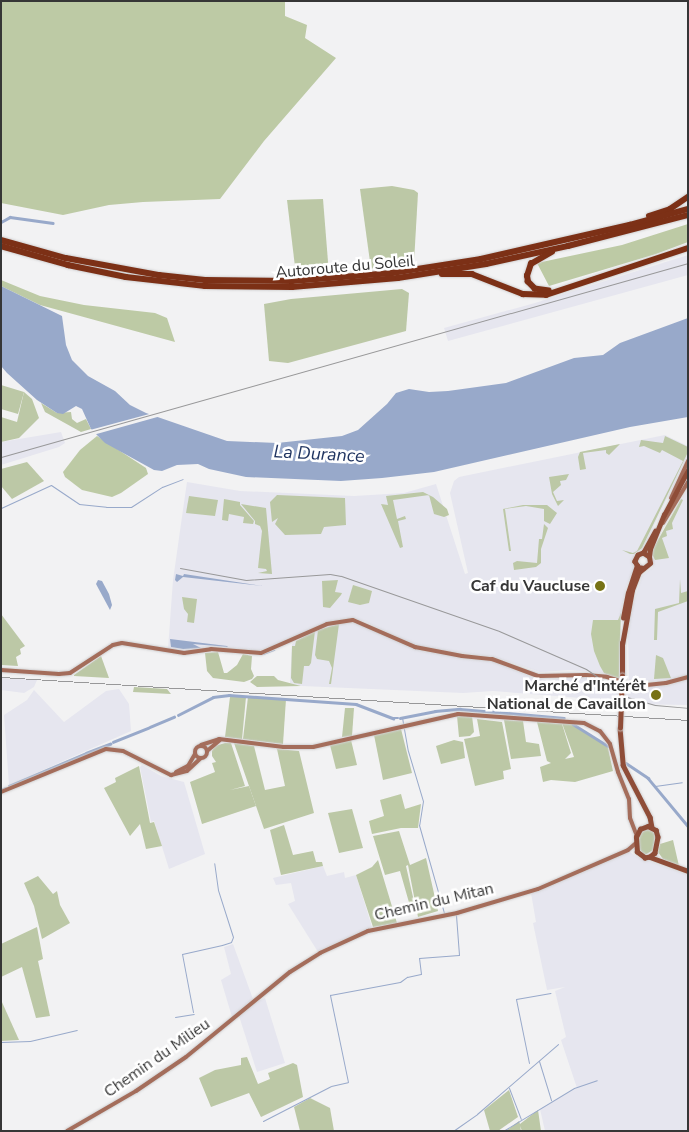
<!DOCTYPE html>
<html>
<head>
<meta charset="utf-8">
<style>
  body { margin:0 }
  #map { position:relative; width:689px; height:1132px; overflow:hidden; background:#f2f2f3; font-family:"Nunito Sans",sans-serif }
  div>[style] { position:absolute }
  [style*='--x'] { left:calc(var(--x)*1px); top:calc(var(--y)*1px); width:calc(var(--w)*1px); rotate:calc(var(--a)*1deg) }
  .built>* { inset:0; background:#e6e6ef }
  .green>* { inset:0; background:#bcc8a6 }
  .forest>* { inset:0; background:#bdcaa5 }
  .water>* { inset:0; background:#98a9ca }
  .pier>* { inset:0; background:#f2f2f3 }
  .stream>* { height:1px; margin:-0.5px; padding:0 0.5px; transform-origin:0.5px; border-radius:0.5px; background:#98a9ca }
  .canal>* { height:2.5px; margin:-1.25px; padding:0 1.25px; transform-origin:1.25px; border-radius:1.25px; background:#98a9ca }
  .roads { filter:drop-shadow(0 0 1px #d0d0d1) drop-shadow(0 0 1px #d0d0d1) }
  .secondary>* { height:4px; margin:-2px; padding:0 2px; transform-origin:2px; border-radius:2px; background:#a46d5b }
  .secondary>.ring { margin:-2px; padding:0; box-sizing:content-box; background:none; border:4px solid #a46d5b; border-radius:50% }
  .primary>* { height:4.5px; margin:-2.25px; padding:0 2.25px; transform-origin:2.25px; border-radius:2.25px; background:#8f4d38 }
  .highway>* { height:5.5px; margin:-2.75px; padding:0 2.75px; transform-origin:2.75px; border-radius:2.75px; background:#7c3016 }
  .rail>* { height:1px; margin:-0.5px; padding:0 0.5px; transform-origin:0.5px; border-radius:0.5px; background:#989899 }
  .bridges { filter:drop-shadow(0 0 1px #d0d0d1) drop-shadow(0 0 1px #d0d0d1) }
  .primary-bridge>* { height:4.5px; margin:-2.25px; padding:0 2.25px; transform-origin:2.25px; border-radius:2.25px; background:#8f4d38 }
  .dots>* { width:14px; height:14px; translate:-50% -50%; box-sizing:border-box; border:2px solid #fff; border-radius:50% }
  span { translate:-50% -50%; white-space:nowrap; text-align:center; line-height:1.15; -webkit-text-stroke:5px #fff; paint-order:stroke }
  .street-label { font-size:16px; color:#363636 }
  .poi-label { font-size:16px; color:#363636; font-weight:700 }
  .right { translate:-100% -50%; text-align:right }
  .water-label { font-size:18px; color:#213561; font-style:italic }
  .frame { position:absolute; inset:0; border:2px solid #363636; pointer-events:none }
</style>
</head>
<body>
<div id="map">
  <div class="built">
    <div style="clip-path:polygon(688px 255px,688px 275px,448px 341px,444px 328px,535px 303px)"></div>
    <div style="clip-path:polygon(61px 432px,65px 443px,59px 447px,1px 465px,1px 442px)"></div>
    <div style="clip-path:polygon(665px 435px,688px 446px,688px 455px,643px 549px,636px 553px,633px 561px,634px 569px,626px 587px,621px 611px,619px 680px,602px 673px,570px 670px,540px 672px,494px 657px,418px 647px,364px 621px,353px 619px,341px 620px,259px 651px,220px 648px,185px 652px,168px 649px,173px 580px,187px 482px,240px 491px,354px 496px,404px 493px,436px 484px,465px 574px,468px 573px,450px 493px,454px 481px,459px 477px)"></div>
    <div style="clip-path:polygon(688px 488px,688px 675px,670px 680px,629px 682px,628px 636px,631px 611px,642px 576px,653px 567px,653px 549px)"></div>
    <div style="clip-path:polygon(356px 622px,421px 651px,492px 661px,534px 678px,547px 680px,587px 677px,599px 679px,618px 694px,618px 701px,493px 691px,463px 693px,302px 686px,290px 683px,292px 644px,325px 626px)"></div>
    <div style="clip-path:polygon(1px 678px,37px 680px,34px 687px,24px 693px,1px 690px)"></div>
    <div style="clip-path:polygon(688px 679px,688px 705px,625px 704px,625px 686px,667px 686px)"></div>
    <div style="clip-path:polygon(119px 689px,129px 704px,131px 731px,9px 785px,4px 715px,27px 700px,34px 690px,64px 722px,106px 691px)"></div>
    <div style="clip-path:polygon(142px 765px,161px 776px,184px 782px,205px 854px,169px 869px,154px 821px,151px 822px,140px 767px)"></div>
    <div style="clip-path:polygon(630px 852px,637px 857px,688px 875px,688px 1131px,545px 1131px,540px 1109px,577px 1088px,561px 1040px,566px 1037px,555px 991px,565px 987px,547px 990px,533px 923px,536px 922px,531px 893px)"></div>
    <div style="clip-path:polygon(323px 866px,327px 876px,344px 872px,345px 878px,356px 875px,372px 927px,318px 952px,288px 904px,295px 901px,291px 883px,276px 885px,273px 878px)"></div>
    <div style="clip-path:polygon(233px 944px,253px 999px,232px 1017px,221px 980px,231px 974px,224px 947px)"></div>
    <div style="clip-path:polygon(265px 998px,285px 1063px,257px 1072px,239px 1016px,252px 1004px)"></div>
  </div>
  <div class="green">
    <div style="clip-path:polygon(392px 186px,414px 190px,418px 193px,414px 262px,371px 269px,360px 189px)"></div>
    <div style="clip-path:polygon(323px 199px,329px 274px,296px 275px,287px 200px)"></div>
    <div style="clip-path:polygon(402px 289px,409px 293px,406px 331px,288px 363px,269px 361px,264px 304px,291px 299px)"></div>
    <div style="clip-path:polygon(1px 385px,24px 392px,18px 414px,1px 409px)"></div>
    <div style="clip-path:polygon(24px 392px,32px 399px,39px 418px,19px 438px,1px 442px,1px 417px,17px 422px)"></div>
    <div style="clip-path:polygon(41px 403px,57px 413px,71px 412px,72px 419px,77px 423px,86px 419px,91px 429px,81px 432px,45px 412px)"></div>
    <div style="clip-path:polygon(665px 436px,688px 447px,688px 452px,642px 548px,634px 554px,630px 554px,622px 550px,633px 553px,637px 551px,683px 461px,662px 450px,660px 453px,644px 446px,639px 447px,641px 440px,663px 443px)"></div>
    <div style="clip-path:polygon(620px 444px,609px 455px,606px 453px,606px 450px,583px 453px,586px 469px,580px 470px,578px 457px,580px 452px)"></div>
    <div style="clip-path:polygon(27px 462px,44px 481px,12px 499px,1px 486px,1px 469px)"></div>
    <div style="clip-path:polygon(569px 474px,566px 480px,560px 481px,561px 485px,553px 492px,557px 501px,564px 500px,558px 506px,552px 494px,549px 477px)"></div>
    <div style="clip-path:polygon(423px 492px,433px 497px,447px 509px,449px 515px,444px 517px,434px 514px,429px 495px,393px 500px,397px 519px,405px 516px,406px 519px,398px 521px,403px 547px,400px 548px,381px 504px,388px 505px,386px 496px)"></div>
    <div style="clip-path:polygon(277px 495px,345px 498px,346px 525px,324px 527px,321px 534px,285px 535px,275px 524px,278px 518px,272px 522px,270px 502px)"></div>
    <div style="clip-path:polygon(189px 496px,218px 500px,215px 516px,186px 513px)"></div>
    <div style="clip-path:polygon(224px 499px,240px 502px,240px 505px,254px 521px,253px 524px,243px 523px,244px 517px,229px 514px,228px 521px,222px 520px)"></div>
    <div style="clip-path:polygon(681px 499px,683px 500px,672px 523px,673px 529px,666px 531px,667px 536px,662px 538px,669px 558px,655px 560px,652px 554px,653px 549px)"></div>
    <div style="clip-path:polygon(241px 504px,266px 508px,272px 574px,258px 573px,267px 571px,266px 569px,258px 568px,262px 531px,260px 526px,255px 524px,255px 521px)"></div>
    <div style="clip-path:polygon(523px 505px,547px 505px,557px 513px,550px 524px,544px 521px,544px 509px,526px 506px,505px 509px,511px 551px,509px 551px,503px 509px)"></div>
    <div style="clip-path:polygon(544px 524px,548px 528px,541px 549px,541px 563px,536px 567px,514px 570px,513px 563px,517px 561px,537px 563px,539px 539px,542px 539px)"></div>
    <div style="clip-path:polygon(680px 579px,681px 593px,688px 591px,688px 601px,658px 612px,657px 640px,654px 640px,655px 609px,679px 603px)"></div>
    <div style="clip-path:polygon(338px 580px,335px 592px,342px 593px,341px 595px,330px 608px,323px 607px,322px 581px)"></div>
    <div style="clip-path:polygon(353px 585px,372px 591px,369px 603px,360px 605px,348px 602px)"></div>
    <div style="clip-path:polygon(182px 597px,197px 599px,194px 623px,187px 622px,188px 614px,184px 609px)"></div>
    <div style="clip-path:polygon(1px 614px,25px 646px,20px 649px,21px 654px,16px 657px,18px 666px,1px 665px)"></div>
    <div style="clip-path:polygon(339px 624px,331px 684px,329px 684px,332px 668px,329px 661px,317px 659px,315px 655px,318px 630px)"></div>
    <div style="clip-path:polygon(315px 631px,311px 663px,309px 666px,304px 666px,302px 684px,294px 683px,291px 678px,292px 646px,295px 646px,296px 641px)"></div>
    <div style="clip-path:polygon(218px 652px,224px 673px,227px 673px,237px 665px,243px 654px,252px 656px,251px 669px,254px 676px,252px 679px,244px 682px,213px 678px,207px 671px,205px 653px)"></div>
    <div style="clip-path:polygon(656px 655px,663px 658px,671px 678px,654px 679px)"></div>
    <div style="clip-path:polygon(101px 656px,109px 678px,74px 676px,74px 675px)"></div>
    <div style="clip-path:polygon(257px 676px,274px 676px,278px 680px,301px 686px,257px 687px,250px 682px)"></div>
    <div style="clip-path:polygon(134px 687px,167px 689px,171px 694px,133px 692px)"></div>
    <div style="clip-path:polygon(230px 697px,246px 697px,242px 739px,225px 737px)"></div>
    <div style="clip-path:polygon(248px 697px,286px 699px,283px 744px,243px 739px)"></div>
    <div style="clip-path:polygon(345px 708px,354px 708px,352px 736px,342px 737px)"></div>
    <div style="clip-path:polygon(457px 716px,472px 716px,474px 732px,470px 736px,459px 737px)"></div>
    <div style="clip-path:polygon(477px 719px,502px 722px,511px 769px,503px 771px,504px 779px,475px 786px,464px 739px,480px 736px)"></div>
    <div style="clip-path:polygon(504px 720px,523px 721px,526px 742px,539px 744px,541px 756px,511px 759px)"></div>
    <div style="clip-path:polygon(537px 722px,562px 724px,571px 753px,565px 759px,574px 757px,562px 723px,572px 724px,601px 742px,608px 748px,613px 771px,575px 782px,551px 780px,543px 782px,540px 767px,551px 763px,547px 761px)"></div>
    <div style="clip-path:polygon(401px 729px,412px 773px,383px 780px,374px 735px)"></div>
    <div style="clip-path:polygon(351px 740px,357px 765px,336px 769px,330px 745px)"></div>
    <div style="clip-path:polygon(454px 740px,463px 742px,465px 758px,441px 764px,436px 746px)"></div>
    <div style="clip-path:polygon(225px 743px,231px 743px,245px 786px,230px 790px,249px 786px,256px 806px,202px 824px,190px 782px,215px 772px,212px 763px,216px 762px,212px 756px,212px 751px,215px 746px)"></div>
    <div style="clip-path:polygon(234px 743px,254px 746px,265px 790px,285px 786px,277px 749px,299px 751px,314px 813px,264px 829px)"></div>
    <div style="clip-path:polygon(139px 766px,150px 823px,154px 822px,162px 846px,146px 849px,140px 824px,130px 836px,104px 788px,116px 782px,115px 778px)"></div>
    <div style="clip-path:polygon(352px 809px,363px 848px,339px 853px,328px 813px)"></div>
    <div style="clip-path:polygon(284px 825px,293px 855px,313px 851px,316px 862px,322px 862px,323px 866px,281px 875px,270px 830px)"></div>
    <div style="clip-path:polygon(647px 829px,654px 832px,655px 836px,653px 850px,645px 855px,639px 849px,638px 836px,641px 831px)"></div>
    <div style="clip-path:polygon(399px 831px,410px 865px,426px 858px,438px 911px,418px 917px,408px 865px,406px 866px,415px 906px,410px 906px,400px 871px,385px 875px,373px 836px)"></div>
    <div style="clip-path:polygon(673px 840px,679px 866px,663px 859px,658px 852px,660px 844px)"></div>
    <div style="clip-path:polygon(378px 860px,397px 923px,373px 927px,356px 875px,372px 867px)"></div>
    <div style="clip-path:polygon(38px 876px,53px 894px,57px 891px,60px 905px,70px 923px,42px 939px,34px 906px,24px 883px)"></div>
    <div style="clip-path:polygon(37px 927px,43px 959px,38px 961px,50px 1016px,36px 1018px,22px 967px,1px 977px,1px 944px)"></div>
    <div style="clip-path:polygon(1px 1000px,19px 1040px,1px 1041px)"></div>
    <div style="clip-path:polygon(247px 1057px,258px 1084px,270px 1079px,268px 1073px,293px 1063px,297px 1065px,303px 1097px,261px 1117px,249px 1093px,211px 1107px,199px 1078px,215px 1070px,241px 1065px,241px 1058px)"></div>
    <div style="clip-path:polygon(509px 1090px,518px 1117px,498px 1131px,490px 1131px,484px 1110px)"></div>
    <div style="clip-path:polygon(310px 1098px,330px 1108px,334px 1131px,300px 1131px,294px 1107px)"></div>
    <div style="clip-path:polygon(538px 1110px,541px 1131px,522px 1131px,520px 1126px,521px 1131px,506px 1131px,519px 1121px,520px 1124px)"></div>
  </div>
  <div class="forest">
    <div style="clip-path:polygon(1px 1px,285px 1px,285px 16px,307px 25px,305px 38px,336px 58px,264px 141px,220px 199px,143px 202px,109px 205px,63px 215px,1px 203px)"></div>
    <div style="clip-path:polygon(688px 224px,688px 242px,656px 254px,549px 286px,537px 263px,622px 245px)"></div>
    <div style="clip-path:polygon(1px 280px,40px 296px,84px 305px,155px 313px,167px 318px,175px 342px,40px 305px,1px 286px)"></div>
    <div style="clip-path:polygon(97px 436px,146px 468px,148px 474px,121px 493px,112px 497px,82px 490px,65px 477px,63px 472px,80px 450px)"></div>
    <div style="clip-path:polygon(621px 613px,619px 668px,619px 679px,604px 673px,600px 666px,594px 651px,591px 634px,593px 620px,618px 620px)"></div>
    <div style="clip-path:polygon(401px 794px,405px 809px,421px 804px,418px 828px,401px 828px,372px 834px,369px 821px,384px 816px,380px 800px)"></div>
  </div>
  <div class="water">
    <div style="clip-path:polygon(1px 286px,62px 316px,66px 345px,72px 360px,88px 376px,115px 391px,130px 405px,146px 413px,227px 441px,277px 443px,342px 436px,358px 430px,387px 404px,396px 393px,409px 389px,429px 392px,448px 391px,506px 383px,574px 358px,603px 355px,620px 343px,688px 318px,688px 417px,630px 427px,434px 472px,382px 478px,341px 481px,246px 477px,209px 469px,198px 464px,177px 465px,162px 471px,154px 470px,105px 443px,91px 429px,82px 409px,76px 406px,63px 414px,57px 413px,37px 400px,7px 373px,1px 366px)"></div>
    <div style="clip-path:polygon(176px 574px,183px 576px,184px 574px,263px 586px,183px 577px,177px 582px,175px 580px)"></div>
    <div style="clip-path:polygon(98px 580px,102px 581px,109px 594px,112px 605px,110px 610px,96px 584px)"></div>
    <div style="clip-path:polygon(170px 639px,227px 646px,228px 647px,193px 644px,201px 648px,183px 649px,171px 647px)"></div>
  </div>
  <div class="pier">
    <div style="clip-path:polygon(153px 413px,161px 416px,93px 435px,90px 430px)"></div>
  </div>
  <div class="stream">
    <div style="--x:1;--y:508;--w:55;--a:-24.7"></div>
    <div style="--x:51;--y:485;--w:34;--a:34"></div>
    <div style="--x:79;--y:504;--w:27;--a:6"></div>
    <div style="--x:106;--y:507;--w:25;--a:0"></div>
    <div style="--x:131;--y:507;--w:37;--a:-33"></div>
    <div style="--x:162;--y:487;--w:22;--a:-21"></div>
    <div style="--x:263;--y:654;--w:12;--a:-20"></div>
    <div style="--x:402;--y:717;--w:6;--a:81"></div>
    <div style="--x:404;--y:729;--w:22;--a:80"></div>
    <div style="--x:408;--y:751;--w:52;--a:73.3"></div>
    <div style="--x:423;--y:801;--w:24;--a:99"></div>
    <div style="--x:419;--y:825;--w:91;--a:74.1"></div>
    <div style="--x:444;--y:913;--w:10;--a:-6"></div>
    <div style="--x:655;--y:786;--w:27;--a:-8"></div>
    <div style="--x:193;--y:1012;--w:59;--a:-100.7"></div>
    <div style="--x:182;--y:954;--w:41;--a:-12.7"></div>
    <div style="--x:222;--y:945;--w:9;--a:-18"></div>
    <div style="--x:231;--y:942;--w:5;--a:-68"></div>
    <div style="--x:233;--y:937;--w:49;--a:-107.7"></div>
    <div style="--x:218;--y:890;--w:27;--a:-98"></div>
    <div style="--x:175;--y:1017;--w:19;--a:-9"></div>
    <div style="--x:1;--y:1042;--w:29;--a:-2"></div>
    <div style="--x:30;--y:1041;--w:48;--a:-13.2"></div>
    <div style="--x:539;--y:1061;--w:41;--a:72.9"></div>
    <div style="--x:529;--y:1063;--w:65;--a:-101.5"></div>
    <div style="--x:516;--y:999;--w:35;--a:-10"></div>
    <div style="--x:509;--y:1088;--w:33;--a:69"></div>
    <div style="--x:263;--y:1121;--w:76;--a:-27.2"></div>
    <div style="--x:331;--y:1086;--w:17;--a:-13"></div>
    <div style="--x:348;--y:1082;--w:89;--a:-101.7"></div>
    <div style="--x:330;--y:995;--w:71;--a:-10.5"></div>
    <div style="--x:400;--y:982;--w:9;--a:-36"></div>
    <div style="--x:407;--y:977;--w:14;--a:-12"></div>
    <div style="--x:421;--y:974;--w:16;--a:-97"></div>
    <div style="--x:419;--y:958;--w:40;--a:-4.3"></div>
    <div style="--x:459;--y:955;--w:40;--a:-94.3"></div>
    <div style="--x:453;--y:1131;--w:29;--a:-35"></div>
    <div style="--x:477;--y:1114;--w:107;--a:-40.8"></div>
    <div style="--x:503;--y:1131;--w:83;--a:-31.2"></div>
    <div style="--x:574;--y:1088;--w:24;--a:-19"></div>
  </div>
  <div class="canal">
    <div style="--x:1;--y:222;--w:10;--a:-29"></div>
    <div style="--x:10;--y:217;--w:43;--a:7.9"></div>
    <div style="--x:178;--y:715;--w:39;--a:-27"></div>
    <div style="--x:213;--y:697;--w:16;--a:-7"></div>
    <div style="--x:229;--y:695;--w:127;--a:4.1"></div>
    <div style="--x:356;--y:704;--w:40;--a:21"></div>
    <div style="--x:393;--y:718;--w:5;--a:0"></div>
    <div style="--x:400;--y:718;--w:36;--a:-11"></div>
    <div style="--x:435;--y:711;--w:25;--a:-5"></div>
    <div style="--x:460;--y:709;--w:104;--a:4.9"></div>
    <div style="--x:573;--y:724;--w:41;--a:32.2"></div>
    <div style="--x:150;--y:727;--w:26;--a:-23"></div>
    <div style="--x:113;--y:742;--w:38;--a:-22"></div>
    <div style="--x:86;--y:753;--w:26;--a:-21"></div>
    <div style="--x:626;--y:763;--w:27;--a:34"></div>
    <div style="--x:648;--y:778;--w:62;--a:50.2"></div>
    <div style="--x:9;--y:786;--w:82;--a:-23.1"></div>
    <div style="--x:1;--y:790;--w:5;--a:-22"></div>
  </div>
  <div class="roads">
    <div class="secondary">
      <div style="--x:671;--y:498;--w:41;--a:-65.3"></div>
      <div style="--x:663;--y:523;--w:48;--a:-58.6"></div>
      <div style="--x:1;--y:670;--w:58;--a:3.9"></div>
      <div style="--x:59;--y:674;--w:11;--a:-5"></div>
      <div style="--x:70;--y:673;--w:51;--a:-33.1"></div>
      <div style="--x:113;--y:645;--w:9;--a:-13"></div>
      <div style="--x:122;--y:643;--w:63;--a:9.2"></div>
      <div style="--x:184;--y:653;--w:27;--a:-8"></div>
      <div style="--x:211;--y:649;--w:50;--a:4.6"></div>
      <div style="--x:261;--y:653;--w:72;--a:-23.7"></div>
      <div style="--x:327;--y:624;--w:26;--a:-9"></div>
      <div style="--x:353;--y:620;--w:68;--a:23.5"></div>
      <div style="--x:415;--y:647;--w:48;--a:10.8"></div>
      <div style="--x:462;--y:656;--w:30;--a:6"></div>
      <div style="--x:492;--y:659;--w:49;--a:20.3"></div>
      <div style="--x:538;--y:676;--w:48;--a:-1.2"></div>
      <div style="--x:586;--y:675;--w:21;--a:5"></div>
      <div style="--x:607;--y:677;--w:31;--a:17"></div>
      <div style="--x:637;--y:686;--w:29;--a:-6"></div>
      <div style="--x:666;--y:683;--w:23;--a:-15"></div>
      <div style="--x:201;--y:745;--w:19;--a:-18"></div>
      <div style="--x:219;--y:739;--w:65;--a:7"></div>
      <div style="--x:284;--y:747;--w:29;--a:0"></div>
      <div style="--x:313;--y:747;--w:149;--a:-12.8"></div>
      <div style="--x:458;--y:714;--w:126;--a:4.1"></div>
      <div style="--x:584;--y:723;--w:18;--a:27"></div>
      <div style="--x:600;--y:731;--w:16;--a:52"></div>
      <div style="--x:610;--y:744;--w:29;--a:74"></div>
      <div style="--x:618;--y:772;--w:29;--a:68"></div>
      <div style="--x:629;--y:799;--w:19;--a:87"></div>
      <div style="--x:630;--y:818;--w:17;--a:69"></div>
      <div class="ring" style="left:195px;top:746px;width:8px;height:8px"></div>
      <div style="--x:207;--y:751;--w:17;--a:-40"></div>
      <div style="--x:176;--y:772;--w:13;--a:-27"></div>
      <div style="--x:188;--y:766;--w:14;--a:-60"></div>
      <div style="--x:1;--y:792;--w:113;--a:-22.3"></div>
      <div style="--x:106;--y:749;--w:17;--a:7"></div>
      <div style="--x:123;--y:751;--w:54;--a:26.6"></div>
      <div style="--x:171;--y:775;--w:16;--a:-14"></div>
      <div style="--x:187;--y:771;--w:19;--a:-43"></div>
      <div style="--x:67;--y:1131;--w:80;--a:-30.1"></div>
      <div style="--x:136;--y:1091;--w:60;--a:-34.2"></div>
      <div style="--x:186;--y:1057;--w:134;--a:-39.3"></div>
      <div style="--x:290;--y:972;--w:36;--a:-32"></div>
      <div style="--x:320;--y:953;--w:53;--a:-24.6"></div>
      <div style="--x:368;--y:931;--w:91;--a:-11.4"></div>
      <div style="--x:457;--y:913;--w:84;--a:-16.5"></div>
      <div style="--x:538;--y:889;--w:98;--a:-23.4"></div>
      <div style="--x:628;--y:850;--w:11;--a:-41"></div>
    </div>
    <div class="primary">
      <div style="--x:643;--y:553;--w:25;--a:-61"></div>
      <div style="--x:649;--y:557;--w:8;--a:-83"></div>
      <div style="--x:650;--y:549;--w:37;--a:-68"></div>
      <div style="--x:664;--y:515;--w:51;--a:-61.9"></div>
      <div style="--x:623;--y:618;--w:25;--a:-79"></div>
      <div style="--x:628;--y:593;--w:29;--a:-72"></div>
      <div style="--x:622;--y:645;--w:56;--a:-79.7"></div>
      <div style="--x:632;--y:590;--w:19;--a:-69"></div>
      <div style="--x:639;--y:572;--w:14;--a:-39"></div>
      <div style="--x:650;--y:563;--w:6;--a:-99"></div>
      <div style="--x:649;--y:557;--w:7;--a:-146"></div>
      <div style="--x:643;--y:553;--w:5;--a:158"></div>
      <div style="--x:638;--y:555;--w:7;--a:117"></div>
      <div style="--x:635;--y:561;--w:7;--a:63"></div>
      <div style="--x:638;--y:567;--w:5;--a:11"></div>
      <div style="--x:622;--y:676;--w:33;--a:-90"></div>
      <div style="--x:620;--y:728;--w:37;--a:85"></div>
      <div style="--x:623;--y:765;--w:59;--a:62.6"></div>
      <div style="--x:650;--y:817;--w:10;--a:79"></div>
      <div style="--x:648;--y:826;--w:9;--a:27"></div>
      <div style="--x:656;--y:830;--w:7;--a:74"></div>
      <div style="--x:658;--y:837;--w:16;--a:101"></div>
      <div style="--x:655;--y:853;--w:6;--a:141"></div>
      <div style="--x:650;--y:857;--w:5;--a:169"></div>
      <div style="--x:645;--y:858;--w:10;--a:-143"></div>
      <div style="--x:637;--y:852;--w:15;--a:-94"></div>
      <div style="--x:636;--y:837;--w:9;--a:-63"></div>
      <div style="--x:640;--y:829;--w:9;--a:-21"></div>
      <div style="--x:650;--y:857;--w:40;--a:20.2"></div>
    </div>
    <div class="highway">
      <div style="--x:649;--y:216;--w:22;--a:-18"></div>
      <div style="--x:670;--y:209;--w:22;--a:-34"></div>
      <div style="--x:1;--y:240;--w:67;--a:15.5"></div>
      <div style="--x:66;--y:258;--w:95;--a:10.4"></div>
      <div style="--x:159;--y:275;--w:46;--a:6.2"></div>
      <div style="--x:205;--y:280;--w:87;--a:0.7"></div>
      <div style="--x:292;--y:281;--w:100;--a:-4.6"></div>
      <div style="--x:392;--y:273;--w:90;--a:-8.9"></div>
      <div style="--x:481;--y:259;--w:153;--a:-12.9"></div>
      <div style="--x:630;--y:225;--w:60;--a:-15.4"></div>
      <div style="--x:1;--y:246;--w:70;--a:15.8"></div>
      <div style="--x:68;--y:265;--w:59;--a:11.7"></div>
      <div style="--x:126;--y:277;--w:80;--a:6.5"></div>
      <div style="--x:205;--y:286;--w:87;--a:0.7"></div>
      <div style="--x:292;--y:287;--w:106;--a:-4.9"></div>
      <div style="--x:398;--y:278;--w:89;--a:-9"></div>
      <div style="--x:486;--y:264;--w:84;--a:-12.4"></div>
      <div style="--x:568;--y:246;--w:124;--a:-14.5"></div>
      <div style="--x:442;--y:274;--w:30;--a:0"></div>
      <div style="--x:472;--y:274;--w:55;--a:21.4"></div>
      <div style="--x:523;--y:294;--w:23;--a:2"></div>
      <div style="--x:546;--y:295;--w:150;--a:-18.3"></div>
      <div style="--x:549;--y:291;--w:14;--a:-172"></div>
      <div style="--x:535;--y:289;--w:10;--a:-135"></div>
      <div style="--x:528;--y:282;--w:6;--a:-99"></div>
      <div style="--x:527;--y:276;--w:13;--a:-72"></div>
      <div style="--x:531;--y:264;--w:24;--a:-30"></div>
    </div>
  </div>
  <div class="rail">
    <div style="--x:1;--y:457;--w:714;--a:-15.77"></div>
    <div style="--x:180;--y:568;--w:67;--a:10.3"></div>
    <div style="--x:246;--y:580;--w:84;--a:-4.1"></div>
    <div style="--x:330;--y:574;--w:11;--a:10"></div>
    <div style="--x:341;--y:576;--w:167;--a:19.2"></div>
    <div style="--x:499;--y:631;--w:95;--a:23.6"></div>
    <div style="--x:586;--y:669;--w:50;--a:34.3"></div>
    <div style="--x:627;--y:697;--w:29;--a:16"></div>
    <div style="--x:655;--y:705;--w:33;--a:5"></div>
    <div style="--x:1;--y:677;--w:688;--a:3.58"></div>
  </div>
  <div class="bridges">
    <div class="primary-bridge">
      <div style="--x:620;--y:728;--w:52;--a:-87.8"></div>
    </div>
  </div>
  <div class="dots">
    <div style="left:600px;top:586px;background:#777215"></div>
    <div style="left:656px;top:695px;background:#777215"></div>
  </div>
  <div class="street-label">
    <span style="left:345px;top:267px;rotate:-5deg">Autoroute du Soleil</span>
    <span style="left:434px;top:902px;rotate:-13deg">Chemin du Mitan</span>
    <span style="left:157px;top:1058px;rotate:-35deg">Chemin du Milieu</span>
  </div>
  <div class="poi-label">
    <span class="right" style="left:590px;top:586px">Caf du Vaucluse</span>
    <span class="right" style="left:646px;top:695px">Marché d'Intérêt<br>National de Cavaillon</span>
  </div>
  <div class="water-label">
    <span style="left:319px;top:454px;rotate:3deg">La Durance</span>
  </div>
  <div class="frame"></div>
</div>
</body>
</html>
